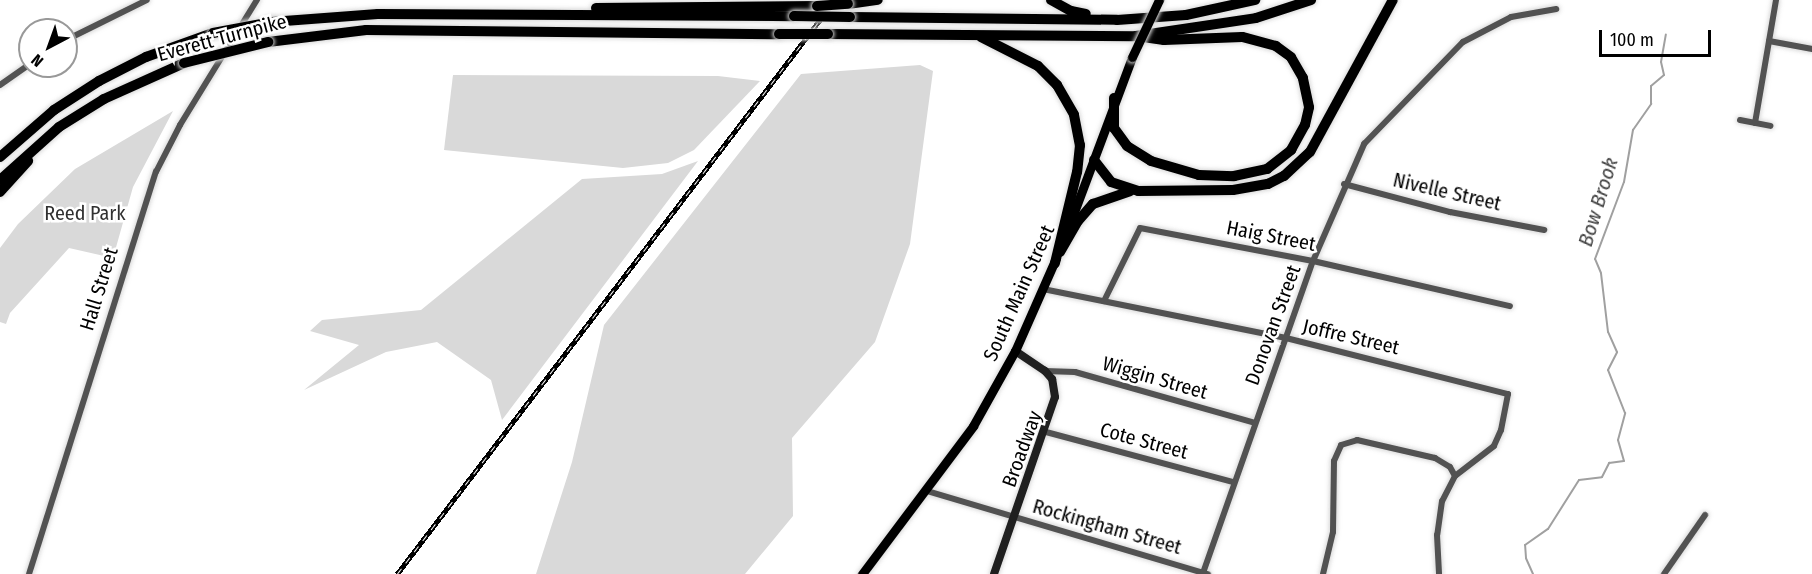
<!DOCTYPE html>
<html>
<head>
<meta charset="utf-8">
<style>
  body { margin:0 }
  #map { position:relative; width:1812px; height:574px; overflow:hidden; background:#fff; font-family:"Fira Sans Condensed",sans-serif }
  div>[style] { position:absolute }
  [style*='--x'] { left:calc(var(--x)*1px); top:calc(var(--y)*1px); width:calc(var(--w)*1px); rotate:calc(var(--a)*1deg) }
  .green>* { inset:0; background:#d9d9d9 }
  .stream>* { height:2px; margin:-1px; padding:0 1px; transform-origin:1px; border-radius:1px; background:#a0a0a0 }
  .roads { filter:drop-shadow(0 0 2px #dbdbdb) drop-shadow(0 0 2px #dbdbdb) }
  .street>* { height:6px; margin:-3px; padding:0 3px; transform-origin:3px; border-radius:3px; background:#525252 }
  .secondary>* { height:8px; margin:-4px; padding:0 4px; transform-origin:4px; border-radius:4px; background:#1f1f1f }
  .primary>* { height:9px; margin:-4.5px; padding:0 4.5px; transform-origin:4.5px; border-radius:4.5px; background:#000 }
  .highway>* { height:10px; margin:-5px; padding:0 5px; transform-origin:5px; border-radius:5px; background:#000 }
  .rail>* { height:4.5px; margin-top:-2.25px; transform-origin:0; background:repeating-linear-gradient(90deg,#fff 0 7px,#000 0 14px); box-sizing:border-box; border-block:2px solid #000 }
  .bridges { filter:drop-shadow(0 0 2px #dbdbdb) drop-shadow(0 0 2px #dbdbdb) }
  .primary-bridge>* { height:9px; margin:-4.5px; padding:0 4.5px; transform-origin:4.5px; border-radius:4.5px; background:#000 }
  .highway-bridge>* { height:10px; margin:-5px; padding:0 5px; transform-origin:5px; border-radius:5px; background:#000 }
  span { translate:-50% -50%; white-space:nowrap; text-align:center; line-height:1.15; -webkit-text-stroke:5px #fff; paint-order:stroke }
  .street-label { font-size:20px; color:#000 }
  .park-label { font-size:20px; color:#303030 }
  .water-label { font-size:21px; color:#414141; font-style:italic }
  .north { position:absolute; left:18px; top:18px; width:60px; height:60px; box-sizing:border-box; background:#fff; border:2px solid #999; border-radius:50%; rotate:221deg; font-size:16px; font-weight:700; line-height:24px; text-align:center; color:#000 }
  .north::after { content:''; display:block; margin:auto; width:21px; height:27px; background:#000; clip-path:polygon(50% 0,100% 100%,50% 72%,0 100%) }
  .scale { position:absolute; left:1599px; top:30px; width:112px; height:27px; box-sizing:border-box; border:3px solid #000; border-top:0; padding-left:8px; font-size:18px; line-height:21px; white-space:nowrap; color:#000; -webkit-text-stroke:4px #fff; paint-order:stroke }
</style>
</head>
<body>
<div id="map">
  <div class="green">
    <div style="clip-path:polygon(920px 65px,933px 71px,910px 244px,875px 342px,792px 438px,793px 516px,745px 574px,536px 574px,572px 462px,604px 325px,801px 74px)"></div>
    <div style="clip-path:polygon(453px 75px,718px 76px,760px 81px,694px 150px,668px 163px,623px 168px,444px 150px)"></div>
    <div style="clip-path:polygon(173px 111px,133px 187px,113px 258px,69px 248px,10px 313px,6px 324px,0 322px,0 248px,18px 224px,75px 169px)"></div>
    <div style="clip-path:polygon(698px 161px,502px 420px,491px 380px,437px 342px,386px 352px,304px 390px,359px 345px,310px 331px,322px 320px,421px 310px,582px 179px,662px 174px)"></div>
  </div>
  <div class="stream">
    <div style="--x:1533;--y:574;--w:17;--a:-114"></div>
    <div style="--x:1526;--y:558;--w:13;--a:-94"></div>
    <div style="--x:1525;--y:545;--w:28;--a:-35"></div>
    <div style="--x:1548;--y:529;--w:58;--a:-57.7"></div>
    <div style="--x:1579;--y:480;--w:23;--a:-7"></div>
    <div style="--x:1602;--y:477;--w:16;--a:-63"></div>
    <div style="--x:1609;--y:463;--w:15;--a:-8"></div>
    <div style="--x:1624;--y:461;--w:22;--a:-106"></div>
    <div style="--x:1618;--y:440;--w:28;--a:-75"></div>
    <div style="--x:1625;--y:413;--w:46;--a:-111.6"></div>
    <div style="--x:1608;--y:370;--w:20;--a:-63"></div>
    <div style="--x:1617;--y:352;--w:22;--a:-114"></div>
    <div style="--x:1608;--y:332;--w:59;--a:-96.8"></div>
    <div style="--x:1601;--y:273;--w:15;--a:-113"></div>
    <div style="--x:1595;--y:259;--w:82;--a:-69.4"></div>
    <div style="--x:1624;--y:182;--w:53;--a:-80.2"></div>
    <div style="--x:1633;--y:130;--w:32;--a:-55"></div>
    <div style="--x:1651;--y:104;--w:18;--a:-90"></div>
    <div style="--x:1651;--y:86;--w:17;--a:-40"></div>
    <div style="--x:1664;--y:75;--w:13;--a:-103"></div>
    <div style="--x:1661;--y:62;--w:28;--a:-80"></div>
  </div>
  <div class="roads">
    <div class="street">
      <div style="--x:66;--y:40;--w:90;--a:-26.3"></div>
      <div style="--x:1769;--y:41;--w:44;--a:10.5"></div>
      <div style="--x:0;--y:85;--w:37;--a:-35"></div>
      <div style="--x:1740;--y:120;--w:31;--a:11"></div>
      <div style="--x:1755;--y:123;--w:125;--a:-80.3"></div>
      <div style="--x:1344;--y:184;--w:110;--a:14.8"></div>
      <div style="--x:1450;--y:212;--w:96;--a:10.8"></div>
      <div style="--x:1043;--y:289;--w:248;--a:11.4"></div>
      <div style="--x:1286;--y:338;--w:229;--a:14.2"></div>
      <div style="--x:1508;--y:394;--w:37;--a:101"></div>
      <div style="--x:1501;--y:430;--w:17;--a:114"></div>
      <div style="--x:1494;--y:446;--w:49;--a:142.4"></div>
      <div style="--x:1455;--y:476;--w:28;--a:117"></div>
      <div style="--x:1442;--y:501;--w:34;--a:98"></div>
      <div style="--x:1437;--y:535;--w:39;--a:87"></div>
      <div style="--x:1104;--y:301;--w:81;--a:-63.7"></div>
      <div style="--x:1140;--y:228;--w:176;--a:10.8"></div>
      <div style="--x:1313;--y:261;--w:202;--a:12.9"></div>
      <div style="--x:1045;--y:371;--w:30;--a:2"></div>
      <div style="--x:1075;--y:372;--w:187;--a:15.8"></div>
      <div style="--x:1046;--y:432;--w:194;--a:15"></div>
      <div style="--x:927;--y:491;--w:293;--a:16.5"></div>
      <div style="--x:1203;--y:573;--w:331;--a:-70.6"></div>
      <div style="--x:1313;--y:261;--w:128;--a:-66.4"></div>
      <div style="--x:1364;--y:144;--w:142;--a:-45.9"></div>
      <div style="--x:1463;--y:42;--w:54;--a:-27.5"></div>
      <div style="--x:1511;--y:17;--w:46;--a:-10.1"></div>
      <div style="--x:29;--y:574;--w:422;--a:-72.5"></div>
      <div style="--x:156;--y:172;--w:53;--a:-62.9"></div>
      <div style="--x:180;--y:125;--w:147;--a:-58.4"></div>
      <div style="--x:1323;--y:574;--w:43;--a:-76.6"></div>
      <div style="--x:1333;--y:532;--w:71;--a:-89.2"></div>
      <div style="--x:1334;--y:461;--w:17;--a:-66"></div>
      <div style="--x:1341;--y:445;--w:17;--a:-17"></div>
      <div style="--x:1357;--y:440;--w:80;--a:13"></div>
      <div style="--x:1435;--y:458;--w:17;--a:31"></div>
      <div style="--x:1450;--y:467;--w:10;--a:61"></div>
      <div style="--x:1664;--y:574;--w:72;--a:-55.2"></div>
    </div>
    <div class="secondary">
      <div style="--x:994;--y:574;--w:187;--a:-71"></div>
      <div style="--x:1055;--y:397;--w:18;--a:-99"></div>
      <div style="--x:1052;--y:379;--w:11;--a:-131"></div>
      <div style="--x:1045;--y:371;--w:36;--a:-146"></div>
    </div>
    <div class="primary">
      <div style="--x:1067;--y:231;--w:186;--a:-69.5"></div>
      <div style="--x:862;--y:574;--w:185;--a:-53.1"></div>
      <div style="--x:973;--y:426;--w:86;--a:-60.8"></div>
      <div style="--x:1015;--y:351;--w:102;--a:-66.2"></div>
    </div>
    <div class="highway">
      <div style="--x:1051;--y:0;--w:23;--a:29"></div>
      <div style="--x:1071;--y:11;--w:15;--a:11"></div>
      <div style="--x:848;--y:4;--w:30;--a:-8"></div>
      <div style="--x:596;--y:8;--w:221;--a:-0.5"></div>
      <div style="--x:850;--y:17;--w:267;--a:0.6"></div>
      <div style="--x:1117;--y:20;--w:69;--a:-4.1"></div>
      <div style="--x:1186;--y:15;--w:71;--a:-12.3"></div>
      <div style="--x:271;--y:22;--w:107;--a:-4.3"></div>
      <div style="--x:378;--y:14;--w:416;--a:0.3"></div>
      <div style="--x:828;--y:34;--w:308;--a:0.4"></div>
      <div style="--x:1136;--y:36;--w:121;--a:-8.5"></div>
      <div style="--x:1256;--y:18;--w:58;--a:-18.1"></div>
      <div style="--x:981;--y:37;--w:64;--a:27"></div>
      <div style="--x:1038;--y:66;--w:27;--a:45"></div>
      <div style="--x:1057;--y:85;--w:34;--a:60"></div>
      <div style="--x:1074;--y:115;--w:31;--a:79"></div>
      <div style="--x:1080;--y:145;--w:27;--a:96"></div>
      <div style="--x:1077;--y:172;--w:94;--a:103.6"></div>
      <div style="--x:268;--y:42;--w:99;--a:-7"></div>
      <div style="--x:366;--y:30;--w:413;--a:0.6"></div>
      <div style="--x:1114;--y:98;--w:30;--a:90"></div>
      <div style="--x:1114;--y:128;--w:22;--a:54"></div>
      <div style="--x:1127;--y:146;--w:28;--a:32"></div>
      <div style="--x:1151;--y:161;--w:50;--a:16.3"></div>
      <div style="--x:1199;--y:175;--w:35;--a:2"></div>
      <div style="--x:1234;--y:176;--w:34;--a:-12"></div>
      <div style="--x:1267;--y:169;--w:31;--a:-38"></div>
      <div style="--x:1291;--y:150;--w:29;--a:-61"></div>
      <div style="--x:1305;--y:125;--w:18;--a:-77"></div>
      <div style="--x:1309;--y:107;--w:30;--a:-102"></div>
      <div style="--x:1303;--y:78;--w:24;--a:-120"></div>
      <div style="--x:1291;--y:57;--w:19;--a:-144"></div>
      <div style="--x:1276;--y:46;--w:35;--a:-165"></div>
      <div style="--x:1242;--y:37;--w:78;--a:177.8"></div>
      <div style="--x:1164;--y:40;--w:28;--a:-172"></div>
      <div style="--x:0;--y:157;--w:72;--a:-41"></div>
      <div style="--x:54;--y:110;--w:54;--a:-32.8"></div>
      <div style="--x:99;--y:81;--w:53;--a:-27.1"></div>
      <div style="--x:146;--y:57;--w:71;--a:-19.7"></div>
      <div style="--x:1094;--y:160;--w:28;--a:52"></div>
      <div style="--x:1111;--y:182;--w:28;--a:18"></div>
      <div style="--x:1138;--y:191;--w:95;--a:-0.6"></div>
      <div style="--x:1233;--y:190;--w:36;--a:-10"></div>
      <div style="--x:1268;--y:184;--w:18;--a:-27"></div>
      <div style="--x:1284;--y:176;--w:35;--a:-43"></div>
      <div style="--x:1310;--y:152;--w:173;--a:-61.4"></div>
      <div style="--x:0;--y:180;--w:79;--a:-41.9"></div>
      <div style="--x:59;--y:127;--w:53;--a:-31.9"></div>
      <div style="--x:104;--y:99;--w:88;--a:-24.2"></div>
      <div style="--x:0;--y:192;--w:42;--a:-47.9"></div>
      <div style="--x:1060;--y:252;--w:36;--a:-60"></div>
      <div style="--x:1078;--y:221;--w:23;--a:-49"></div>
      <div style="--x:1093;--y:204;--w:39;--a:-19"></div>
    </div>
  </div>
  <div class="rail">
    <div style="--x:397;--y:574;--w:722;--a:-52.65"></div>
  </div>
  <div class="bridges">
    <div class="primary-bridge">
      <div style="--x:1132;--y:57;--w:63;--a:-64.7"></div>
    </div>
    <div class="highway-bridge">
      <div style="--x:817;--y:6;--w:31;--a:-4"></div>
      <div style="--x:794;--y:16;--w:56;--a:1"></div>
      <div style="--x:213;--y:33;--w:59;--a:-10.7"></div>
      <div style="--x:779;--y:34;--w:49;--a:0"></div>
      <div style="--x:184;--y:63;--w:87;--a:-14"></div>
    </div>
  </div>
  <div class="street-label">
    <span style="left:222px;top:38px;rotate:-15deg">Everett Turnpike</span>
    <span style="left:1447px;top:192px;rotate:13deg">Nivelle Street</span>
    <span style="left:1271px;top:236px;rotate:11deg">Haig Street</span>
    <span style="left:99px;top:289px;rotate:-73deg">Hall Street</span>
    <span style="left:1019px;top:293px;rotate:-66deg">South Main Street</span>
    <span style="left:1273px;top:325px;rotate:-70deg">Donovan Street</span>
    <span style="left:1351px;top:337px;rotate:13deg">Joffre Street</span>
    <span style="left:1155px;top:378px;rotate:16deg">Wiggin Street</span>
    <span style="left:1144px;top:441px;rotate:15deg">Cote Street</span>
    <span style="left:1022px;top:449px;rotate:-70deg">Broadway</span>
    <span style="left:1107px;top:527px;rotate:16deg">Rockingham Street</span>
  </div>
  <div class="park-label">
    <span style="left:85px;top:213px">Reed Park</span>
  </div>
  <div class="water-label">
    <span style="left:1598px;top:202px;rotate:-73deg">Bow Brook</span>
  </div>
  <div class="north">N</div>
  <div class="scale">100 m</div>
</div>
</body>
</html>
